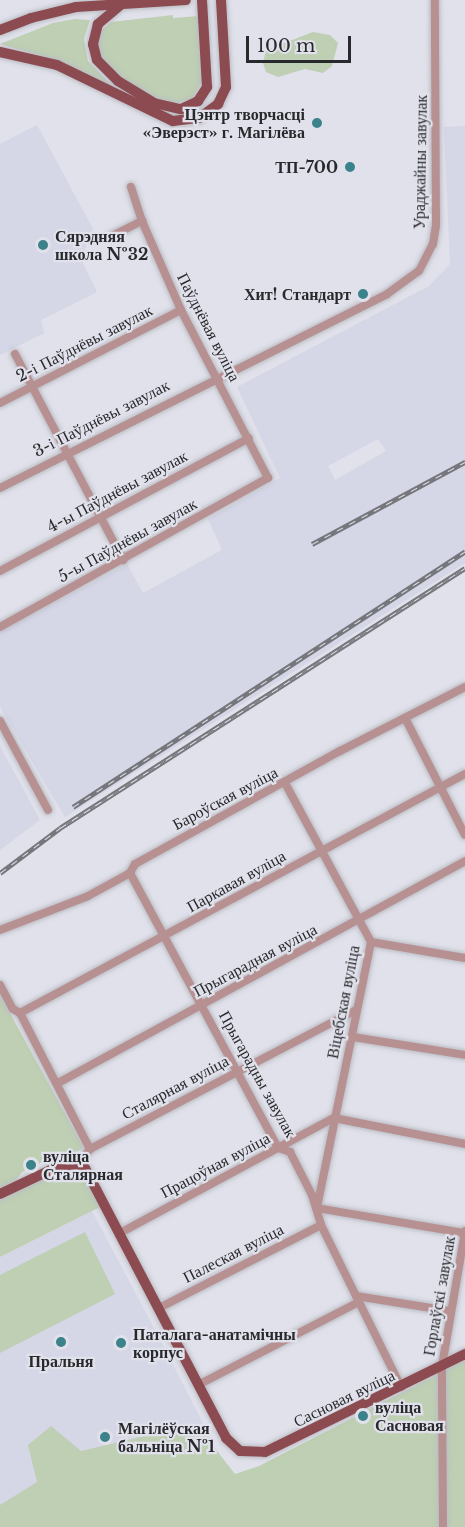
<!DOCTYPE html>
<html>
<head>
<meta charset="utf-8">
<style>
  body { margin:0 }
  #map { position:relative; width:465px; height:1527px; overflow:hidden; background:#e0e1ea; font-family:"Libre Baskerville",serif }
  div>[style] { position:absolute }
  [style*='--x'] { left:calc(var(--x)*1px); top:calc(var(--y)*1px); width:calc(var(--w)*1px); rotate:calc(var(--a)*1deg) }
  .built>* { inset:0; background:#d5d6e6 }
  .green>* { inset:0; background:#becfb3 }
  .roads { filter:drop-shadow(0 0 2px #bbbcc4) drop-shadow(0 0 2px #bbbcc4) }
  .minor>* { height:8px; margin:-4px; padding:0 4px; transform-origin:4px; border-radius:4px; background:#b79092 }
  .major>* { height:10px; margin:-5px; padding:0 5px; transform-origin:5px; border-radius:5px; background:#8c4b50 }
  .rail>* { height:4.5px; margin-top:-2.25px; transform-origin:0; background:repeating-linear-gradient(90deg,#e0e1ea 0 7px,#76777c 0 14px); box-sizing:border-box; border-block:2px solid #76777c }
  .dots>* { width:16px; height:16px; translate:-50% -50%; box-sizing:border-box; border:3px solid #e0e1ea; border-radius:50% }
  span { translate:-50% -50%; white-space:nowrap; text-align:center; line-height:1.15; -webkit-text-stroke:4.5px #e0e1ea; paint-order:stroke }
  .poi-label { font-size:16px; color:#28292c; font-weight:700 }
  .right { translate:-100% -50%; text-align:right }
  .left { translate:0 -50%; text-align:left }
  .street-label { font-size:16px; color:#28292c }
  .scale { position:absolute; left:246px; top:36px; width:105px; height:27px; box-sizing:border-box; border:3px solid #28292c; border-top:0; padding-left:8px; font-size:18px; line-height:21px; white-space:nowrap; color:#28292c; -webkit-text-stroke:4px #e0e1ea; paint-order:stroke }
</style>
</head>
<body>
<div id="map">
  <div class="built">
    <div style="clip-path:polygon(37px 125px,93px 229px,81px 259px,97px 292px,41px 320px,44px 333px,0 355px,0 144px)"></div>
    <div style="clip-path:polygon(evenodd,465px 126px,465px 563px,65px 817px,0 707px,0 632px,127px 564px,143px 593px,222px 550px,208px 519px,280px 478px,237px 387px,429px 286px,450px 264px,444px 127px,465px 126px,378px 439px,386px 451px,335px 480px,328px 466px,378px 439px)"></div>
    <div style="clip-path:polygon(0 746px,40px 820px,0 850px)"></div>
    <div style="clip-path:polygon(92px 1211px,164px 1347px,256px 1527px,0 1527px,0 1257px)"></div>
  </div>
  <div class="green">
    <div style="clip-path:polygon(173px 15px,173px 18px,199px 16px,203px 80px,193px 98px,171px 105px,153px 99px,109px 70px,97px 49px,100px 32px,111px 22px)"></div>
    <div style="clip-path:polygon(75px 19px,90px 20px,84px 39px,88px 61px,115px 89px,59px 61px,0 44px,53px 23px)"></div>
    <div style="clip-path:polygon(313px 32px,330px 35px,338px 43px,332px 66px,323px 73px,305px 69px,278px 77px,266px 72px,263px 63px,266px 50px)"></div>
    <div style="clip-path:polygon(0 995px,84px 1148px,61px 1159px,57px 1155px,22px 1172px,14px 1183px,0 1190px)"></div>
    <div style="clip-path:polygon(71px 1169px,83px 1173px,100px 1207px,0 1257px,0 1200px,59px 1170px)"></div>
    <div style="clip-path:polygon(85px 1232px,115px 1294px,0 1353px,0 1275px)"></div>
    <div style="clip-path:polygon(465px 1360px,465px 1527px,0 1527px,0 1505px,37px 1482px,28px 1445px,51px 1426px,81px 1451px,196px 1424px,235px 1474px,259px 1466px)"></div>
  </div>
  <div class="roads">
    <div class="minor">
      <div style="--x:112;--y:236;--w:34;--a:-27"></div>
      <div style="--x:15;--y:354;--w:233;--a:62.3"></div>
      <div style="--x:0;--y:403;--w:203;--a:-27.2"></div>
      <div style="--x:0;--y:488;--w:433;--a:-26.6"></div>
      <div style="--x:387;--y:294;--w:39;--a:-36"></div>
      <div style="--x:419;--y:271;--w:30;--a:-63"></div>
      <div style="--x:433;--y:244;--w:18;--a:-81"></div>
      <div style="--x:436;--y:226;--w:226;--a:-90.3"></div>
      <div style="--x:0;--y:571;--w:282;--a:-28.1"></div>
      <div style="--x:0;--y:627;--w:307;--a:-29.1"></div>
      <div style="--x:268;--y:478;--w:189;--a:-117.4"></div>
      <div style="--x:181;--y:310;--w:97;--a:-113.7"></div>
      <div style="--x:142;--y:221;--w:36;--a:-108"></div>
      <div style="--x:405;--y:718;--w:131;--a:62.9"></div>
      <div style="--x:0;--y:721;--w:101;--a:61.7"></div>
      <div style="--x:285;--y:783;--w:181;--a:61.6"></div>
      <div style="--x:371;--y:942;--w:271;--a:101.5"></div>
      <div style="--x:317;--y:1208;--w:149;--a:9.7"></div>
      <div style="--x:130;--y:873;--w:312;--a:61.7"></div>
      <div style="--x:278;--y:1148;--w:13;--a:18"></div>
      <div style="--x:290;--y:1152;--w:48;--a:62.9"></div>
      <div style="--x:312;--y:1195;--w:31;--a:73"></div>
      <div style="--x:321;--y:1225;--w:181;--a:63.7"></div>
      <div style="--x:0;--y:930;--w:94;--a:-21.1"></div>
      <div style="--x:88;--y:896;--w:48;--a:-28.7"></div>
      <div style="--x:130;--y:873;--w:10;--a:-61"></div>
      <div style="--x:135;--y:864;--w:234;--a:-28.9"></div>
      <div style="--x:340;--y:751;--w:140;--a:-27.1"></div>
      <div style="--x:371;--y:942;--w:95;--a:9.7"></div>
      <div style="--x:0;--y:985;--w:27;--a:62"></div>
      <div style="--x:13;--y:1009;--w:8;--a:30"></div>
      <div style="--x:20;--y:1013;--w:153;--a:62.8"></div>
      <div style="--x:20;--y:1013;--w:505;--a:-28.24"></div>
      <div style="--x:353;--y:1037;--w:113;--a:9.1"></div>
      <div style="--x:58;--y:1083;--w:464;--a:-28.6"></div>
      <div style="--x:78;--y:1164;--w:19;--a:-51"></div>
      <div style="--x:90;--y:1149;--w:300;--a:-27.6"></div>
      <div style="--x:120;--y:1233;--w:243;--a:-28.3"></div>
      <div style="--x:334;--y:1118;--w:134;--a:11.2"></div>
      <div style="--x:356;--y:1296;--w:95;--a:9.1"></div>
      <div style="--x:159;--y:1308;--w:182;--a:-27.1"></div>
      <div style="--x:198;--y:1385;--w:181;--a:-27.3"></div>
      <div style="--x:443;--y:1527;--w:161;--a:-90.4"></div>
      <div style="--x:442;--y:1366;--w:137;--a:-80.3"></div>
    </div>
    <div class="major">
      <div style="--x:123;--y:3;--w:33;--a:140"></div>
      <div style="--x:98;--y:24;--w:21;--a:104"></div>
      <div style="--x:93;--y:44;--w:16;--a:76"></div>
      <div style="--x:97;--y:60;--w:30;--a:45"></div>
      <div style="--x:118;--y:81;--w:42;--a:31.4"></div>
      <div style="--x:154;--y:103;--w:28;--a:13"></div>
      <div style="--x:181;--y:109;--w:19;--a:-25"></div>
      <div style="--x:198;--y:101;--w:17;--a:-57"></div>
      <div style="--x:207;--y:87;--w:87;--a:-93.3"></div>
      <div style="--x:0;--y:30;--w:33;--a:-21"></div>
      <div style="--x:31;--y:18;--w:46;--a:-13.7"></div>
      <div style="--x:76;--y:7;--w:110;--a:-3.6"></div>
      <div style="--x:0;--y:52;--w:58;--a:12.8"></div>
      <div style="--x:57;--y:65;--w:129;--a:25.8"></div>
      <div style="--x:173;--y:121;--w:26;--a:-7"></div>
      <div style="--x:199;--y:118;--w:24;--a:-36"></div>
      <div style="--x:218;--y:104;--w:19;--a:-65"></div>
      <div style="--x:226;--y:87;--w:87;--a:-93.3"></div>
      <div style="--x:0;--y:1194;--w:63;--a:-25.3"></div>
      <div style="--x:57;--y:1167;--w:21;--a:-8"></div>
      <div style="--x:78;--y:1164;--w:8;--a:30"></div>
      <div style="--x:85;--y:1168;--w:305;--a:62.4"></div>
      <div style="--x:226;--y:1438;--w:19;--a:43"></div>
      <div style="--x:240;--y:1451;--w:25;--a:2"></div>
      <div style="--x:265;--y:1452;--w:223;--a:-26.1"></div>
    </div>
  </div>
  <div class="rail">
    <div style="--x:312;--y:544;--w:174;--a:-28.2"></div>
    <div style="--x:73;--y:807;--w:468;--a:-33.1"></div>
    <div style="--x:0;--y:873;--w:75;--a:-36.9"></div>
    <div style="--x:60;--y:828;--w:481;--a:-32.7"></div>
  </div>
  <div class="dots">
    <div style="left:317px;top:123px;background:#3b828a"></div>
    <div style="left:350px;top:167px;background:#3b828a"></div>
    <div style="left:43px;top:245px;background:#3b828a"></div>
    <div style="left:363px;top:294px;background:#3b828a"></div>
    <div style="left:31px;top:1165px;background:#3b828a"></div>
    <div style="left:61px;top:1342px;background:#3b828a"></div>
    <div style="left:121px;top:1343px;background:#3b828a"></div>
    <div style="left:363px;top:1416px;background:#3b828a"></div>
    <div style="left:105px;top:1437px;background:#3b828a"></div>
  </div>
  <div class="poi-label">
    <span class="right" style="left:305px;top:123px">Цэнтр творчасці<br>«Эверэст» г. Магілёва</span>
    <span class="right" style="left:338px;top:167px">ТП-700</span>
    <span class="left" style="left:55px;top:245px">Сярэдняя<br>школа №32</span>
    <span class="right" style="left:351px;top:294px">Хит! Стандарт</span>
    <span class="left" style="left:43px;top:1165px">вуліца<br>Сталярная</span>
    <span class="left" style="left:133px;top:1343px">Паталага-анатамічны<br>корпус</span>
    <span style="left:61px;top:1361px">Пральня</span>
    <span class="left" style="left:375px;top:1416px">вуліца<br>Сасновая</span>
    <span class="left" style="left:118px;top:1437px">Магілёўская<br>бальніца №1</span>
  </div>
  <div class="street-label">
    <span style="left:420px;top:162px;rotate:-89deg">Ураджайны завулак</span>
    <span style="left:209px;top:327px;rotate:63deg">Паўднёвая вуліца</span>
    <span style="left:84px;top:343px;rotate:-27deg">2-і Паўднёвы завулак</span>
    <span style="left:101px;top:418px;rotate:-27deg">3-і Паўднёвы завулак</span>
    <span style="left:117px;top:491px;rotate:-28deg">4-ы Паўднёвы завулак</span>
    <span style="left:127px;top:540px;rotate:-29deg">5-ы Паўднёвы завулак</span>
    <span style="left:225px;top:798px;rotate:-28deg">Бароўская вуліца</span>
    <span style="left:236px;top:881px;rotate:-29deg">Паркавая вуліца</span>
    <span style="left:255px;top:960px;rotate:-28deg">Прыгарадная вуліца</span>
    <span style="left:343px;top:1002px;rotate:-79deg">Віцебская вуліца</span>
    <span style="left:258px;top:1074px;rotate:61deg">Прыгарадны завулак</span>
    <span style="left:175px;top:1087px;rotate:-28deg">Сталярная вуліца</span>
    <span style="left:215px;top:1165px;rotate:-28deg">Працоўная вуліца</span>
    <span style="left:233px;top:1253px;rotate:-27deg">Палеская вуліца</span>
    <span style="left:439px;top:1296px;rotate:-80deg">Горлаўскі завулак</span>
    <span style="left:344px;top:1398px;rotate:-26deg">Сасновая вуліца</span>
  </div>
  <div class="scale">100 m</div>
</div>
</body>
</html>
